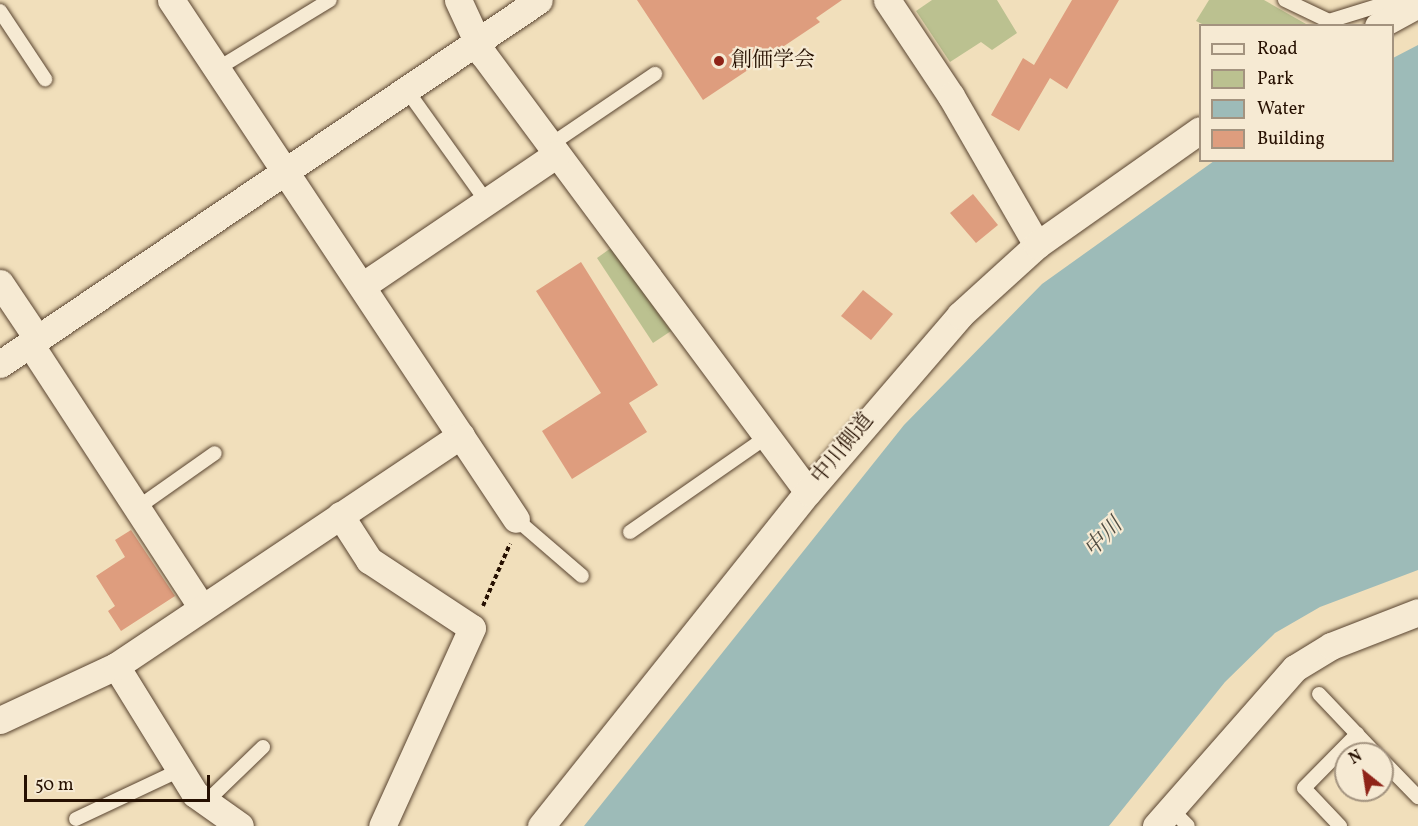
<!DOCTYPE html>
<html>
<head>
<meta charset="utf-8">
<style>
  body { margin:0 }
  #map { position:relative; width:1418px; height:826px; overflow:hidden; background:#f1dfbb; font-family:Vollkorn,"Noto Serif JP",serif }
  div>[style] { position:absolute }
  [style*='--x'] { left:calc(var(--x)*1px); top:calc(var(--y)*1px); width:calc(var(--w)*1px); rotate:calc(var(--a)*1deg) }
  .green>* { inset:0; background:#bbc190 }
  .water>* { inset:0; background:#9dbbb8 }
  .building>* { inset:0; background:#de9d7e }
  .path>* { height:4px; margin-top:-2px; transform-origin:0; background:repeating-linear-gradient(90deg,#261001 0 4.5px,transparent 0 7.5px) }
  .roads { filter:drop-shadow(0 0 2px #594430) drop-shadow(0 0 2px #594430) }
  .service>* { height:14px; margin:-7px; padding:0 7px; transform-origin:7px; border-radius:7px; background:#f6ead3 }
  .minor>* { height:27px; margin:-13.5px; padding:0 13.5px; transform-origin:13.5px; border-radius:13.5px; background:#f6ead3 }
  .dots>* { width:16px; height:16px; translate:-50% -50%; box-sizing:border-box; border:3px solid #f6ead3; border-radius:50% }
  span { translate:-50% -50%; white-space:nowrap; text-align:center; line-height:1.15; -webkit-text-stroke:4.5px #f6ead3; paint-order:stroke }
  .poi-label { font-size:21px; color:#261001 }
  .left { translate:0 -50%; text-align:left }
  .street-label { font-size:21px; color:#261001 }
  .water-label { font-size:22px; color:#504c41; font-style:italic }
  .legend { position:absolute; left:1199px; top:24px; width:195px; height:138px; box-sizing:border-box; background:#f6ead3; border:2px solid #a3937f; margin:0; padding:8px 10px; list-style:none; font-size:18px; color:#261001 }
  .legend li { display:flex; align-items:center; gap:12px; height:30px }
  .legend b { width:30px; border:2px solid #a3937f }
  .north { position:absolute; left:1334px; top:742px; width:60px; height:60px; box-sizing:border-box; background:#f6ead3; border:2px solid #a3937f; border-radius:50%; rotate:330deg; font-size:16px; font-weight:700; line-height:24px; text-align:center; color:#261001 }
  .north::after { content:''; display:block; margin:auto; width:21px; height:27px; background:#8f2418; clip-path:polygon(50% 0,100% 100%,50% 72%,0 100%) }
  .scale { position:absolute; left:24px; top:775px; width:186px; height:27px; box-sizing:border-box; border:3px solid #261001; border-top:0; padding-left:8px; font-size:18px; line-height:21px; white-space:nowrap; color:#261001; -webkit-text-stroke:4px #f6ead3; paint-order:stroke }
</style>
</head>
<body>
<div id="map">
  <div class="green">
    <div style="clip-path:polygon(932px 0,997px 0,1017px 33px,992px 50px,981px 42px,950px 62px,916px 11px)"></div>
    <div style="clip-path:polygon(1209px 0,1264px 0,1306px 24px,1204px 25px,1196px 21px)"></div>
    <div style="clip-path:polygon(611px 248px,671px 331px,653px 343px,597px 258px)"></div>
  </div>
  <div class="water">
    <div style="clip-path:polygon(1418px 45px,1418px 570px,1320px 607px,1275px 633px,1225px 682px,1109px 826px,584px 826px,904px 425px,1042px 284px,1214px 161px,1392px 160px,1393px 58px)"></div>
  </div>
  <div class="building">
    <div style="clip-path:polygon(637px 0,842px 0,816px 18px,820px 22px,703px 100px)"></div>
    <div style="clip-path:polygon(1072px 0,1119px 0,1067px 89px,1050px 78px,1019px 131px,991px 115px,1023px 58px,1034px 65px)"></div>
    <div style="clip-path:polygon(973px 194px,998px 225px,976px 243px,950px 213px)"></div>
    <div style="clip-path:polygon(581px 262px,658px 385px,629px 403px,647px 432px,572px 479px,542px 431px,601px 393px,536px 291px)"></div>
    <div style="clip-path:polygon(863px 290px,893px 314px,871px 340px,841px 316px)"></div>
    <div style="clip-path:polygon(131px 530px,175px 596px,121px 631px,108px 611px,115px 606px,96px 576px,125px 557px,115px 540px)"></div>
  </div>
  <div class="path">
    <div style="--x:483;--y:606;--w:68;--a:-66.5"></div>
  </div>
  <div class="roads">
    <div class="service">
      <div style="--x:1285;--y:0;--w:49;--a:25.5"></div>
      <div style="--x:1329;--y:21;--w:71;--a:-17.2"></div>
      <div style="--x:0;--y:11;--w:82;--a:56.5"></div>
      <div style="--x:217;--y:69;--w:132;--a:-31.4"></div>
      <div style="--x:406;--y:89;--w:139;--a:54.4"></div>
      <div style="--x:550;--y:145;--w:127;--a:-34.1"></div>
      <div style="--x:137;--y:508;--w:95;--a:-35.2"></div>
      <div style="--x:516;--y:519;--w:87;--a:40.8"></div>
      <div style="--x:630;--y:532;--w:165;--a:-34.8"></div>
      <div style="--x:1319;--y:694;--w:83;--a:46.5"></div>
      <div style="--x:1382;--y:760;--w:52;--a:45.8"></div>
      <div style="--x:204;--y:804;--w:82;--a:-44"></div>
      <div style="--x:1170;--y:808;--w:25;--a:45"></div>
      <div style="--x:76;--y:819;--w:115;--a:-25.2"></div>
      <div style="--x:1340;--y:826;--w:52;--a:-133.5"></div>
      <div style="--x:1304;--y:788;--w:76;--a:-45.5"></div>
    </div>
    <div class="minor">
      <div style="--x:171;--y:0;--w:623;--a:56.39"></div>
      <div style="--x:458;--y:0;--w:60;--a:65.2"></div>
      <div style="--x:483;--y:54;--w:545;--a:53.42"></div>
      <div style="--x:887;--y:0;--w:115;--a:56.3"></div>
      <div style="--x:951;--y:96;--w:172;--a:60"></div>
      <div style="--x:1378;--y:26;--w:46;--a:-28.8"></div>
      <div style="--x:0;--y:283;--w:66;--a:56.1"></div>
      <div style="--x:362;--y:286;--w:235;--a:-34.1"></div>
      <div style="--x:30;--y:344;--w:315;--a:56.9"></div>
      <div style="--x:0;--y:364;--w:650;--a:-34.03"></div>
      <div style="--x:340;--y:515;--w:54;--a:57.2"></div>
      <div style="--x:369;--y:560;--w:123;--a:33.4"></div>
      <div style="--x:472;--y:628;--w:217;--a:114.4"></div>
      <div style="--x:116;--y:666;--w:150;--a:58.3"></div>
      <div style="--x:195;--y:794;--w:55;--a:35.4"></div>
      <div style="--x:0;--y:720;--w:128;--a:-25"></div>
      <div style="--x:116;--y:666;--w:415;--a:-33.8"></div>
      <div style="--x:541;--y:826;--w:428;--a:-51.4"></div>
      <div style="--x:808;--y:492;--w:233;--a:-49.3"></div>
      <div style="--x:960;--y:315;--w:104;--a:-42.3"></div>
      <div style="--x:1037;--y:245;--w:199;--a:-35.2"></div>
      <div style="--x:1156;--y:826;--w:210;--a:-48.7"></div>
      <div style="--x:1295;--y:668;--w:42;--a:-31.4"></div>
      <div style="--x:1331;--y:646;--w:93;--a:-21.3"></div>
    </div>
  </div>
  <div class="dots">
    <div style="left:719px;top:61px;background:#8f2418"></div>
  </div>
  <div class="poi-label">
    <span class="left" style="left:731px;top:61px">創価学会</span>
  </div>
  <div class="street-label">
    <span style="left:843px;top:449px;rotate:-51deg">中川側道</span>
  </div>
  <div class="water-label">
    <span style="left:1104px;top:538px;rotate:-46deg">中川</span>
  </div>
  <ul class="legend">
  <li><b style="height:8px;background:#f6ead3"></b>Road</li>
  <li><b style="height:16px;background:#bbc190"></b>Park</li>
  <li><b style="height:16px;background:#9dbbb8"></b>Water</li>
  <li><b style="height:16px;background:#de9d7e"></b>Building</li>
  </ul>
  <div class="north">N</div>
  <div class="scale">50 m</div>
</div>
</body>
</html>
